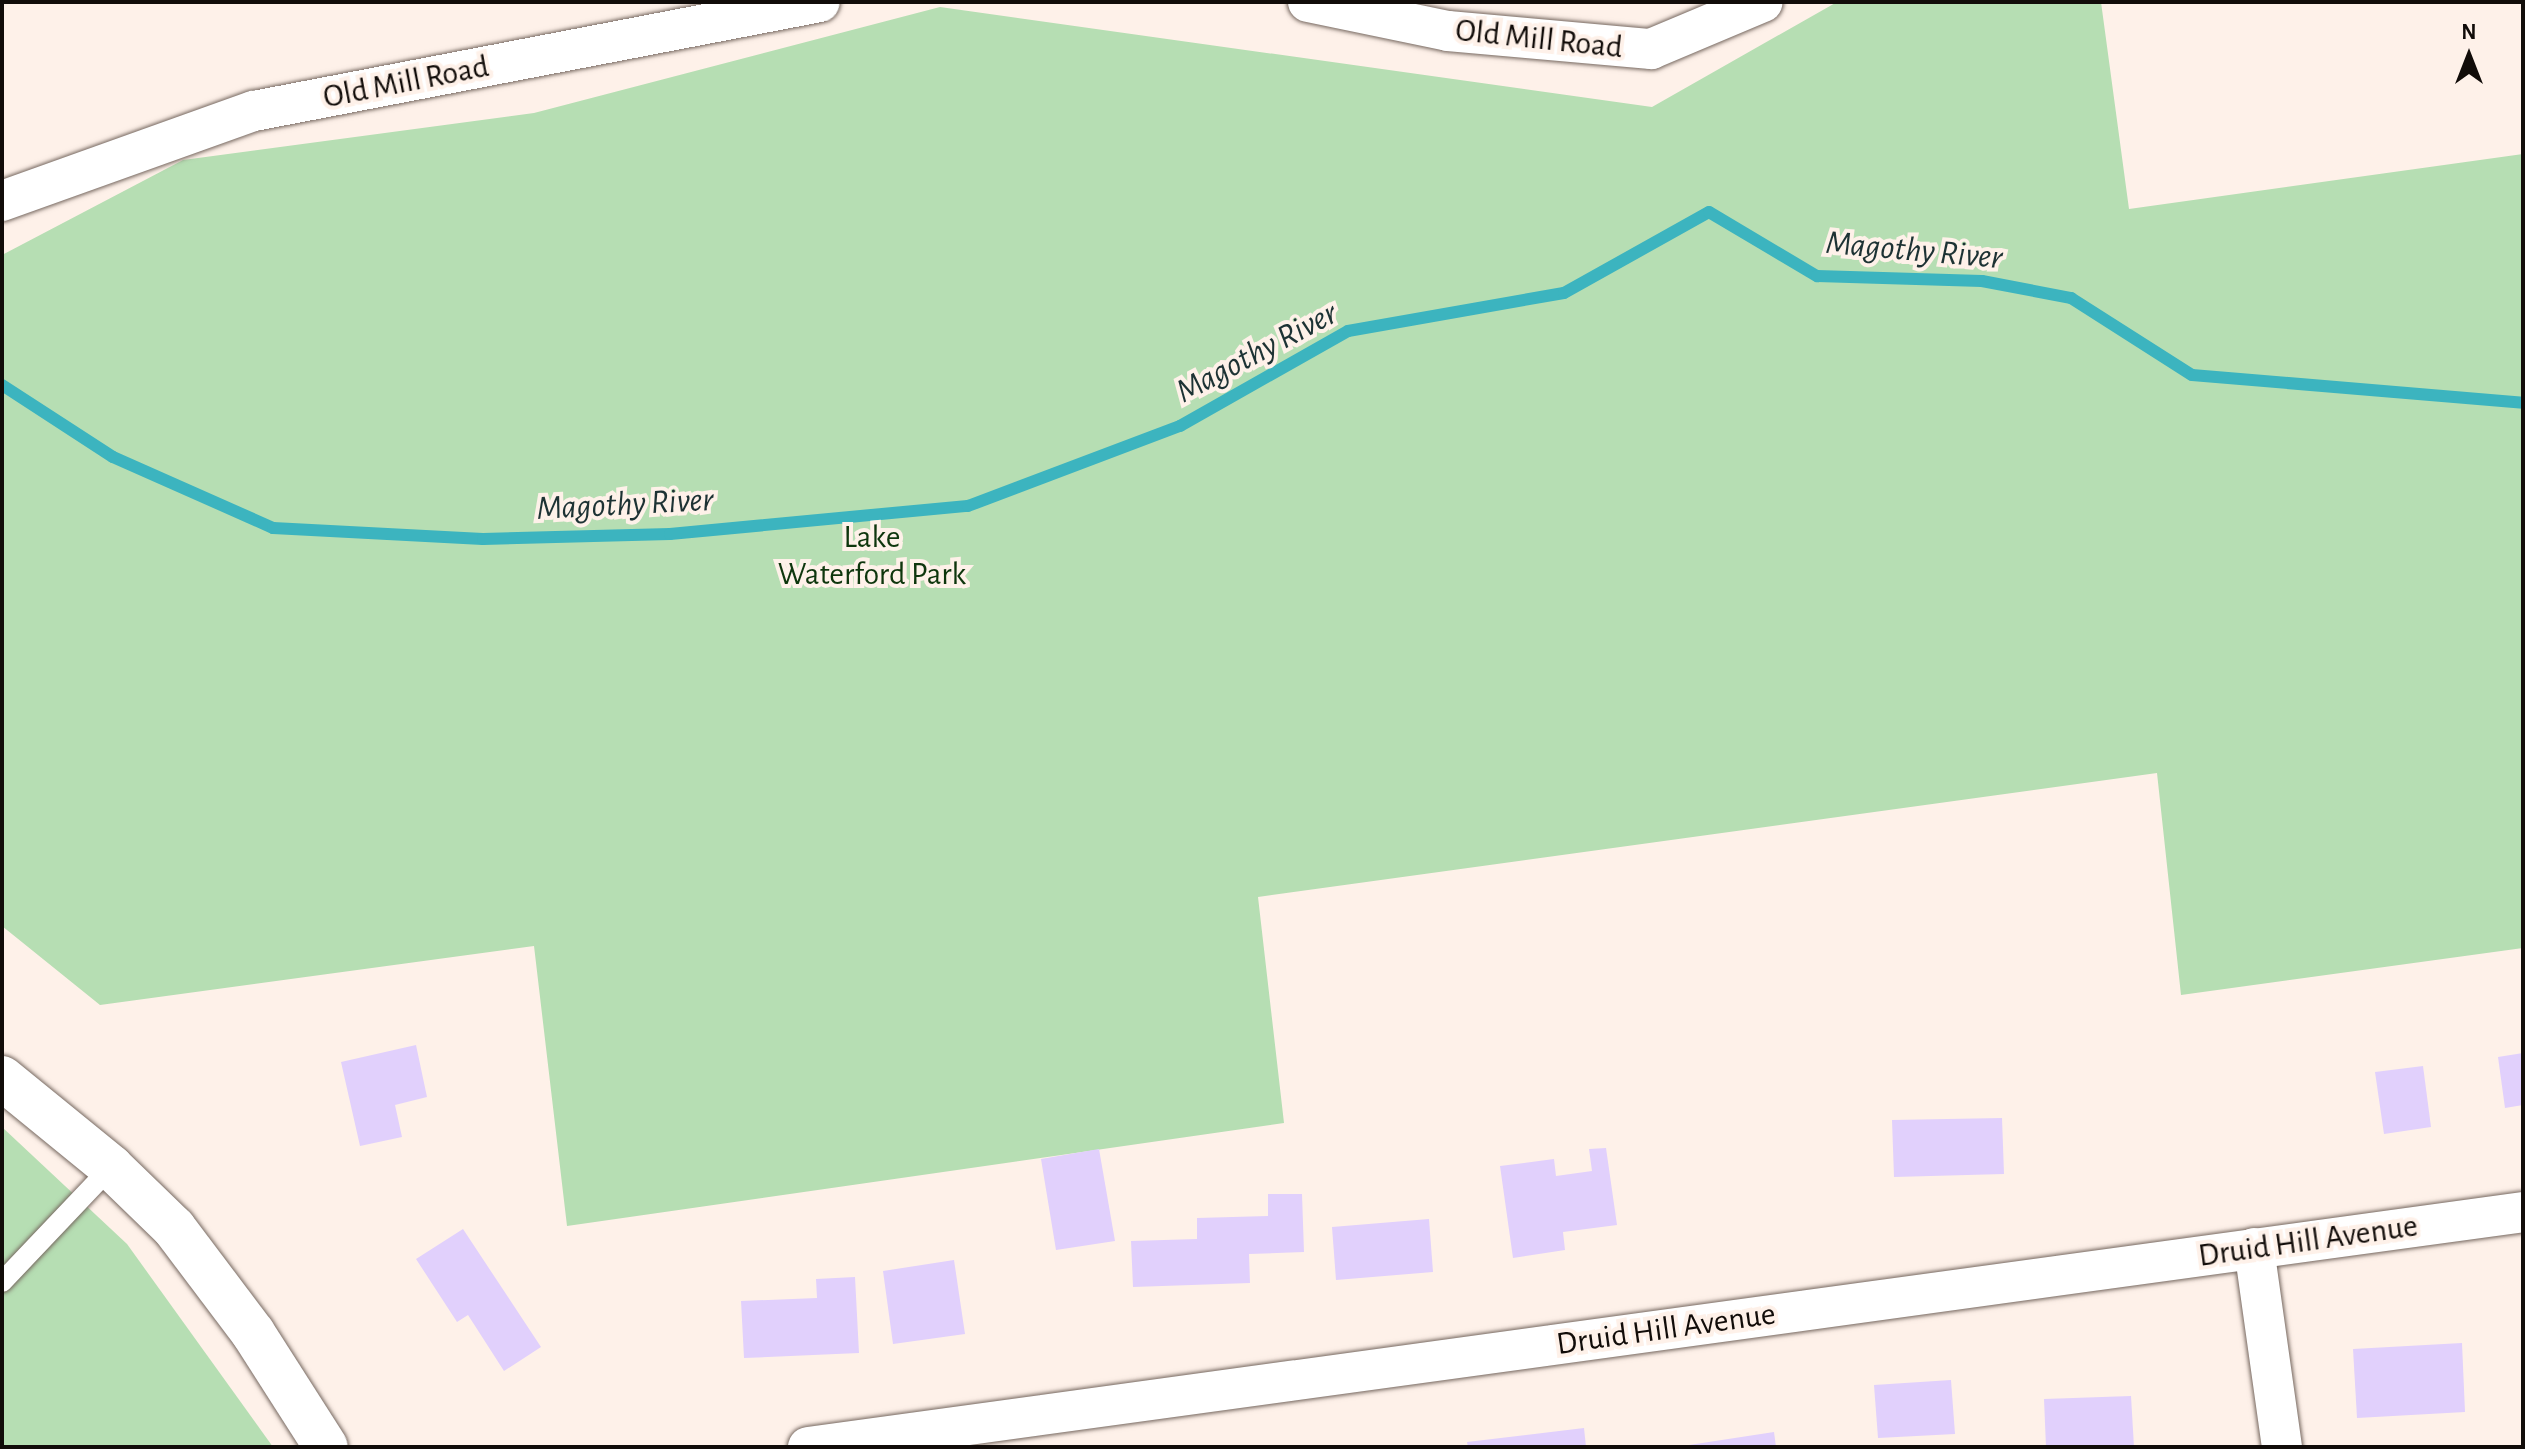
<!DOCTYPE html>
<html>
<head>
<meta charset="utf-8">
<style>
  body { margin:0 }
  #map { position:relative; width:2525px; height:1449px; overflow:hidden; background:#fef1e9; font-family:"Alegreya Sans",sans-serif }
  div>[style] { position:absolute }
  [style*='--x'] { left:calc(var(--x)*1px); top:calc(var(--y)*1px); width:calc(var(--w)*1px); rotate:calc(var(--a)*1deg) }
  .green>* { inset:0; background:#b6deb3 }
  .stream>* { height:12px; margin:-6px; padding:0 6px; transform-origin:6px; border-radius:6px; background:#3cb4bf }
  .building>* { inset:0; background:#e1d0fc }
  .roads { filter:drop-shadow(0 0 2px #766860) drop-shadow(0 0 2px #766860) }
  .lane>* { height:20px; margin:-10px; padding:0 10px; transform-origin:10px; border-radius:10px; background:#fff }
  .street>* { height:40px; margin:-20px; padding:0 20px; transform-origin:20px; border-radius:20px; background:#fff }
  .secondary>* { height:44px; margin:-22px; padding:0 22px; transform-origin:22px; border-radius:22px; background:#fff }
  span { translate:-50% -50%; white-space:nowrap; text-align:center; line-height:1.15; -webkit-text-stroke:8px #fef1e9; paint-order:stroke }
  .street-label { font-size:32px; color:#110c09 }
  .park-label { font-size:32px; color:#0e360d }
  .water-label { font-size:34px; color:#1d3234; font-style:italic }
  .frame { position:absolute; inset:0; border:4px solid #110c09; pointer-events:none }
  .north { position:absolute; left:2429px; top:16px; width:80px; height:80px; -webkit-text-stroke:6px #fef1e9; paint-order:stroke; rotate:0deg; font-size:22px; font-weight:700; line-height:32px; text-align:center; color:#110c09 }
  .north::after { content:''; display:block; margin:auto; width:28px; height:36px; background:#110c09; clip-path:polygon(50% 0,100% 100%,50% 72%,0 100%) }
</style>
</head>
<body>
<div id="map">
  <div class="green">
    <div style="clip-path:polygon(1837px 2px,2101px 2px,2129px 209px,2523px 154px,2523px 948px,2181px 995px,2157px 773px,1258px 897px,1284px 1123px,567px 1226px,534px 946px,100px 1005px,2px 926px,2px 255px,183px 160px,534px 113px,940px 7px,1652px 107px)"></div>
    <div style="clip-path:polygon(2px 1127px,127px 1244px,273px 1447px,2px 1447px)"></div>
  </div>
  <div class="stream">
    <div style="--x:2;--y:385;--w:132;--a:33"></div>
    <div style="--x:113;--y:457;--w:175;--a:23.9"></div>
    <div style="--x:273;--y:528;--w:210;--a:3"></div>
    <div style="--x:483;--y:539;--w:187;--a:-1.5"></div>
    <div style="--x:670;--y:534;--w:299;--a:-5.4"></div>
    <div style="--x:968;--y:506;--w:227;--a:-20.7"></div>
    <div style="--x:1180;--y:426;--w:193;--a:-29.5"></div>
    <div style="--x:1348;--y:331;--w:219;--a:-10"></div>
    <div style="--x:1564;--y:293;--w:166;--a:-29.2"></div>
    <div style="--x:1709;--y:212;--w:126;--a:30.7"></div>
    <div style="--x:1817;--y:276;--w:165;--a:1.7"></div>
    <div style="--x:1982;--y:281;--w:91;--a:10.8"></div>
    <div style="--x:2071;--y:298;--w:143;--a:32.5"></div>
    <div style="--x:2192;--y:375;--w:332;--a:4.8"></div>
  </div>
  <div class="building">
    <div style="clip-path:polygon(416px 1045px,427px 1097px,395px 1105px,402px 1137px,360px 1146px,341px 1062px)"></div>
    <div style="clip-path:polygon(2523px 1053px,2523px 1105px,2505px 1108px,2498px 1057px)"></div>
    <div style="clip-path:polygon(2423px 1066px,2431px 1127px,2384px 1134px,2375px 1072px)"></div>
    <div style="clip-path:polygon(2002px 1118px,2004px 1174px,1894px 1177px,1892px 1120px)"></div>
    <div style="clip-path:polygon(1606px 1148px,1617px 1225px,1563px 1232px,1565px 1250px,1513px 1258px,1500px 1166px,1554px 1159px,1556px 1176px,1592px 1171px,1589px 1149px)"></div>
    <div style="clip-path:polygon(1099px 1149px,1115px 1241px,1056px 1250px,1041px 1159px)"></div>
    <div style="clip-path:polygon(1268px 1194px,1302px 1194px,1304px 1252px,1249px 1254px,1250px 1283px,1133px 1287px,1131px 1241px,1197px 1239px,1197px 1218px,1268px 1216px)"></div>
    <div style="clip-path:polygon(1429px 1219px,1433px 1272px,1336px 1280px,1332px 1227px)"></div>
    <div style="clip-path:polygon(463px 1229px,541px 1347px,504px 1371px,468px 1315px,457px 1322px,416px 1259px)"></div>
    <div style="clip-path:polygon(954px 1260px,965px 1334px,893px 1344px,883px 1271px)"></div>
    <div style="clip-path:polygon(855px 1277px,859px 1353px,744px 1358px,741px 1301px,817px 1298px,816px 1279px)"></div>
    <div style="clip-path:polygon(2462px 1343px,2465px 1412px,2357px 1418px,2353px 1349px)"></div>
    <div style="clip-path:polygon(1951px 1380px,1955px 1434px,1878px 1438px,1874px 1385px)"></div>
    <div style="clip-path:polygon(2131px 1396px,2134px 1447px,2046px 1447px,2044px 1399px)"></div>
    <div style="clip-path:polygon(1584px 1428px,1586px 1447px,1468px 1447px,1467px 1442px)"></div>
    <div style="clip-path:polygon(1774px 1432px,1776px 1447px,1689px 1447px,1689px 1445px)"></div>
  </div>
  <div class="roads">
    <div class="lane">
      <div style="--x:2;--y:1282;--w:158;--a:-46.5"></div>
    </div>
    <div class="street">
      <div style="--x:1308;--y:2;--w:143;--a:11.7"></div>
      <div style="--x:1448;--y:31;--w:204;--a:5.1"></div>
      <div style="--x:1651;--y:49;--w:121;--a:-22.8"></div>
      <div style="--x:2;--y:201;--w:268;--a:-19.7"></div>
      <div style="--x:254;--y:111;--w:576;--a:-10.9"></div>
      <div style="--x:2254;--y:1248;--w:201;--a:82"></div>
      <div style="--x:808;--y:1447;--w:1731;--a:-7.8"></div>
    </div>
    <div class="secondary">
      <div style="--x:2;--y:1078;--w:141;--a:39.2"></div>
      <div style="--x:111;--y:1167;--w:88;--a:44.1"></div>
      <div style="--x:174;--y:1228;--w:131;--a:53"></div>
      <div style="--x:253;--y:1333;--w:135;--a:57.4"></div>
    </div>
  </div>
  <div class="street-label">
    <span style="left:1539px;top:39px;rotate:6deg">Old Mill Road</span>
    <span style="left:406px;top:82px;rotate:-11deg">Old Mill Road</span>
    <span style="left:2308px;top:1241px;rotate:-8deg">Druid Hill Avenue</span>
    <span style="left:1666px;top:1329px;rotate:-8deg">Druid Hill Avenue</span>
  </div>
  <div class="park-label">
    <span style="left:872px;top:556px">Lake<br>Waterford Park</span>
  </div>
  <div class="water-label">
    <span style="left:1914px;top:251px;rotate:5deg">Magothy River</span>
    <span style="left:1257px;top:353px;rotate:-28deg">Magothy River</span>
    <span style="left:625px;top:505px;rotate:-3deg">Magothy River</span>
  </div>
  <div class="frame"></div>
  <div class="north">N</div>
</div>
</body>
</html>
